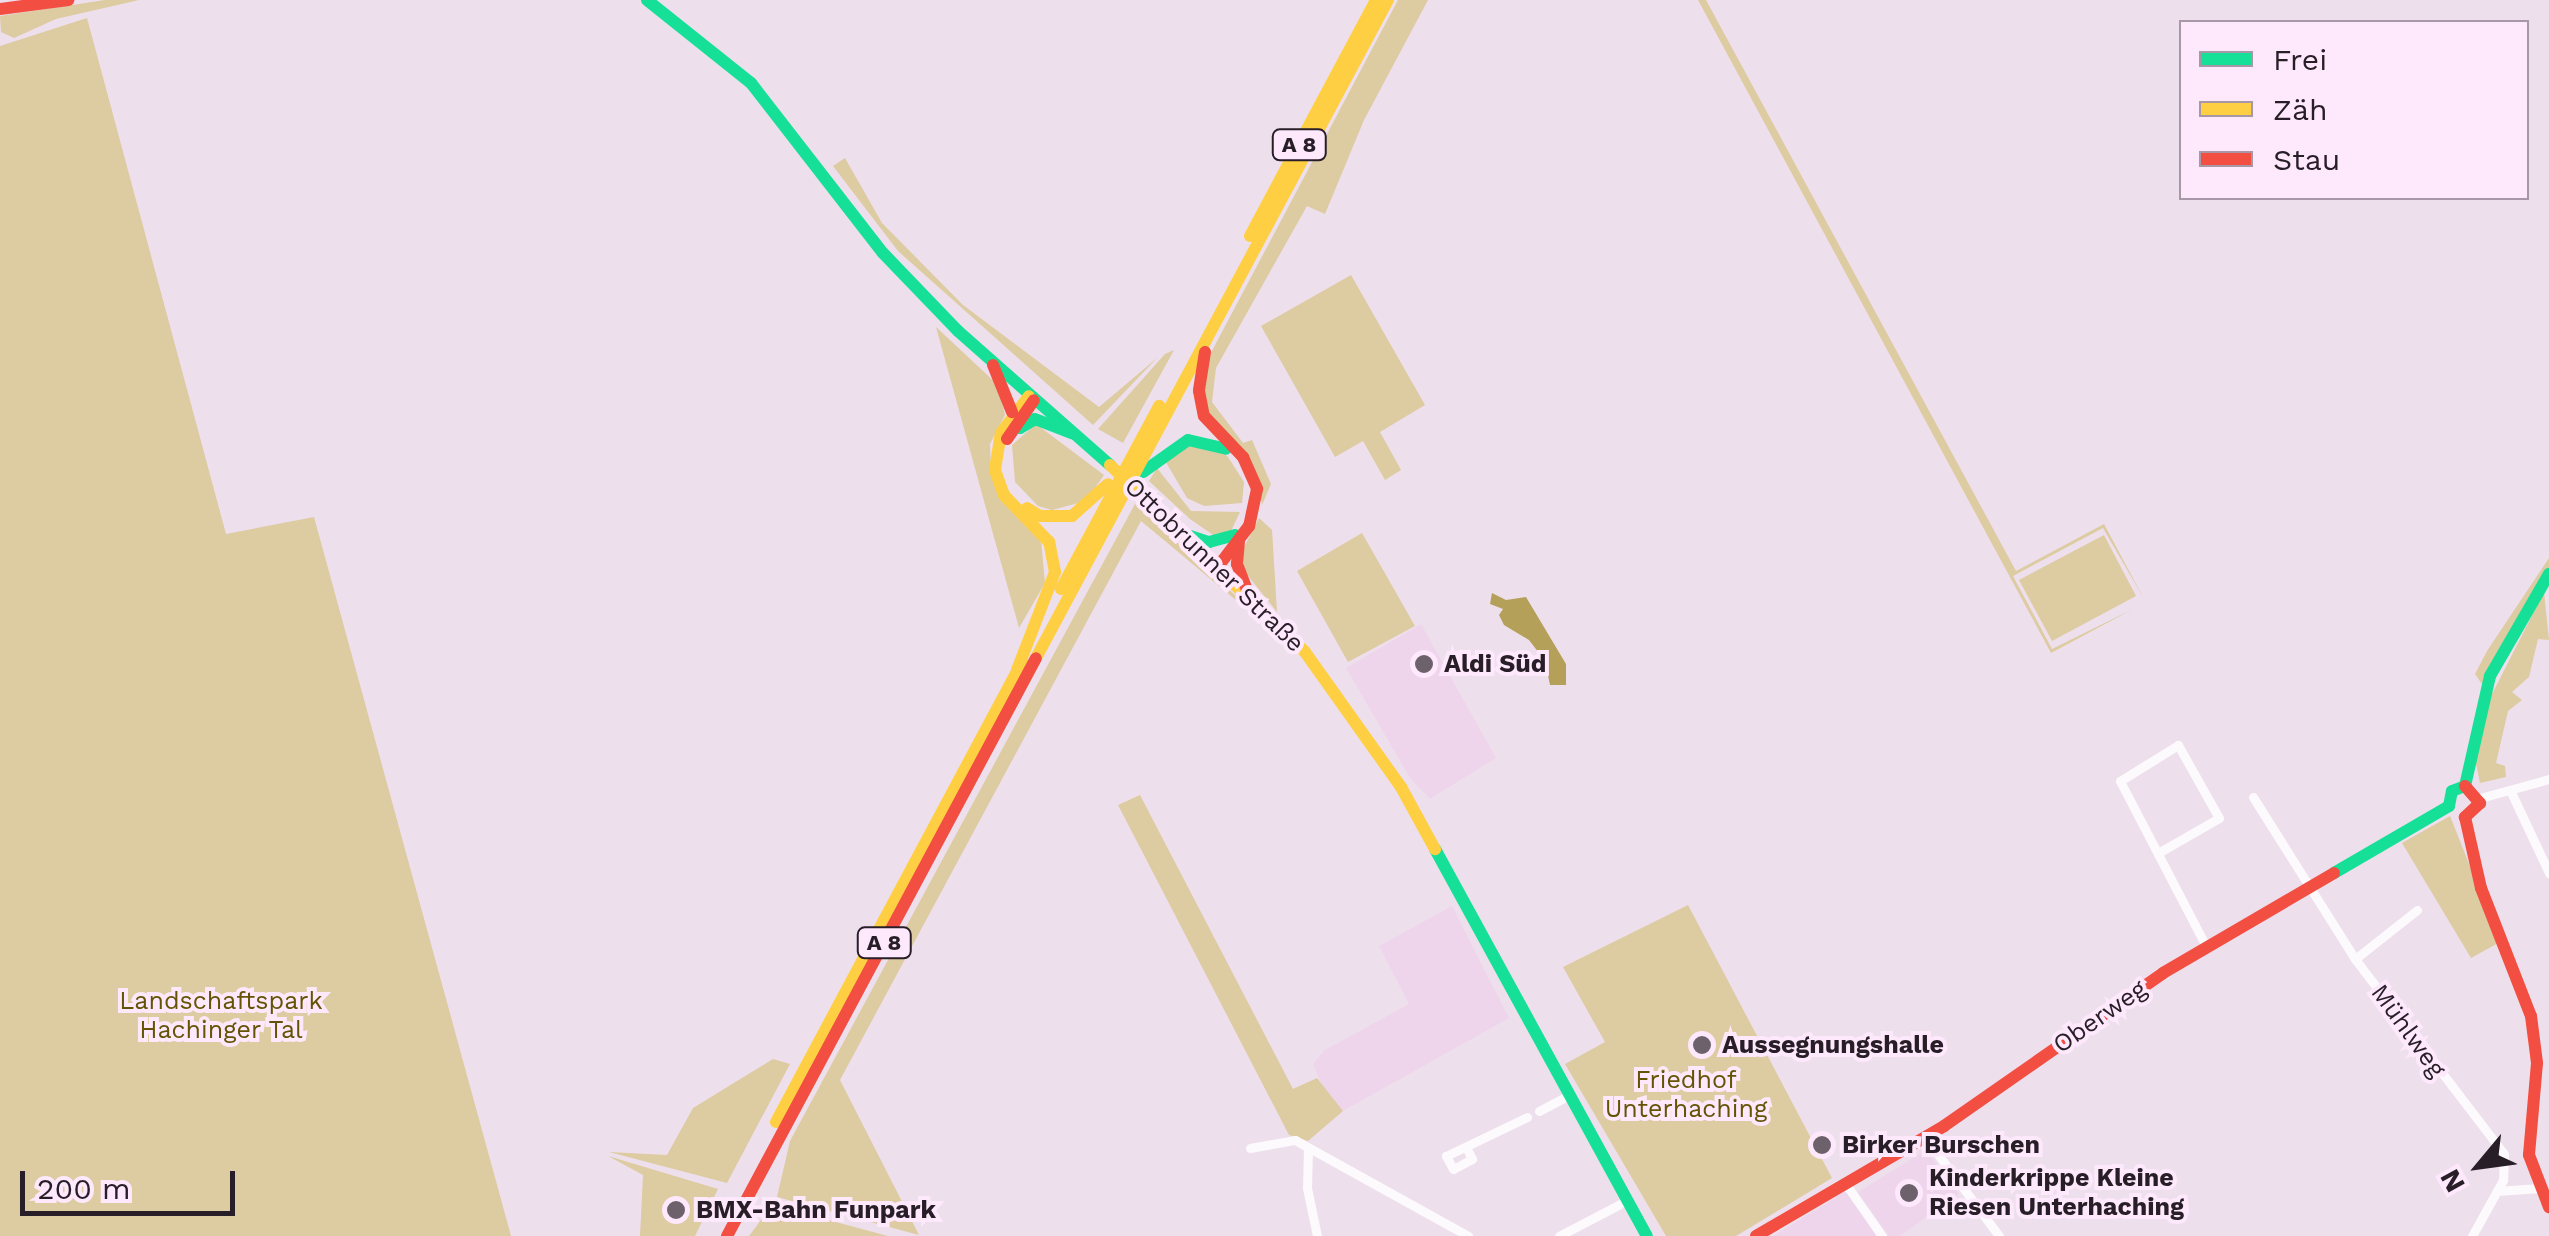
<!DOCTYPE html>
<html>
<head>
<meta charset="utf-8">
<style>
  body { margin:0 }
  #map { position:relative; width:2549px; height:1236px; overflow:hidden; background:#eedfec; font-family:"Work Sans",sans-serif }
  div>[style] { position:absolute }
  [style*='--x'] { left:calc(var(--x)*1px); top:calc(var(--y)*1px); width:calc(var(--w)*1px); rotate:calc(var(--a)*1deg) }
  .built>* { inset:0; background:#eed5eb }
  .green>* { inset:0; background:#ddcba1 }
  .water>* { inset:0; background:#b4a058 }
  .street>* { height:9px; margin:-4.5px; padding:0 4.5px; transform-origin:4.5px; border-radius:4.5px; background:#fcfafc }
  .fast>* { height:12px; margin:-6px; padding:0 6px; transform-origin:6px; border-radius:6px; background:#16e098 }
  .slow>* { height:12px; margin:-6px; padding:0 6px; transform-origin:6px; border-radius:6px; background:#ffcf43 }
  .jam>* { height:12px; margin:-6px; padding:0 6px; transform-origin:6px; border-radius:6px; background:#f24e42 }
  .dots>* { width:28px; height:28px; translate:-50% -50%; box-sizing:border-box; border:5px solid #fee8fc; border-radius:50% }
  span { translate:-50% -50%; white-space:nowrap; text-align:center; line-height:1.15; -webkit-text-stroke:8px #fee8fc; paint-order:stroke }
  .shield-label span { padding:2px 8px; background:#fee8fc; border:2px solid; border-radius:8px; -webkit-text-stroke-width:0 }
  .shield-label { font-size:22px; color:#281e27; font-weight:700 }
  .street-label { font-size:25px; color:#281e27 }
  .poi-label { font-size:25px; color:#281e27; font-weight:700 }
  .left { translate:0 -50%; text-align:left }
  .park-label { font-size:25px; color:#635303 }
  .legend { position:absolute; left:2179px; top:20px; width:350px; height:180px; box-sizing:border-box; background:#fee8fc; border:2px solid #a897a7; margin:0; padding:12px 18px; list-style:none; font-size:30px; color:#281e27 }
  .legend li { display:flex; align-items:center; gap:20px; height:50px }
  .legend b { width:50px; border:2px solid #a897a7 }
  .north { position:absolute; left:2429px; top:1116px; width:100px; height:100px; -webkit-text-stroke:8px #fee8fc; paint-order:stroke; rotate:241deg; font-size:28px; font-weight:700; line-height:40px; text-align:center; color:#281e27 }
  .north::after { content:''; display:block; margin:auto; width:35px; height:45px; background:#281e27; clip-path:polygon(50% 0,100% 100%,50% 72%,0 100%) }
  .scale { position:absolute; left:20px; top:1171px; width:215px; height:45px; box-sizing:border-box; border:5px solid #281e27; border-top:0; padding-left:12px; font-size:30px; line-height:35px; white-space:nowrap; color:#281e27; -webkit-text-stroke:8px #fee8fc; paint-order:stroke }
</style>
</head>
<body>
<div id="map">
  <div class="built">
    <div style="clip-path:polygon(1421px 624px,1496px 758px,1430px 799px,1410px 778px,1346px 668px)"></div>
    <div style="clip-path:polygon(1452px 906px,1509px 1018px,1343px 1111px,1329px 1101px,1313px 1064px,1325px 1050px,1409px 1004px,1379px 946px)"></div>
    <div style="clip-path:polygon(1926px 1150px,1959px 1194px,1900px 1236px,1889px 1236px,1858px 1192px)"></div>
    <div style="clip-path:polygon(1853px 1187px,1887px 1236px,1773px 1236px)"></div>
  </div>
  <div class="green">
    <div style="clip-path:polygon(105px 0,139px 0,56px 19px,14px 38px,1px 32px,0 16px)"></div>
    <div style="clip-path:polygon(1398px 0,1428px 0,1364px 120px,1325px 214px,1307px 206px,1216px 368px,1212px 402px,1243px 443px,1252px 440px,1271px 484px,1262px 505px,1259px 488px,1205px 415px,1205px 364px)"></div>
    <div style="clip-path:polygon(1698px 0,1706px 0,2016px 571px,2104px 524px,2144px 599px,2103px 528px,2013px 576px,2052px 649px,2133px 609px,2051px 653px)"></div>
    <div style="clip-path:polygon(87px 18px,226px 534px,314px 517px,511px 1236px,0 1236px,0 46px)"></div>
    <div style="clip-path:polygon(845px 158px,882px 223px,963px 305px,1099px 407px,1157px 358px,1093px 425px,898px 251px,833px 166px)"></div>
    <div style="clip-path:polygon(1351px 275px,1425px 405px,1380px 432px,1401px 470px,1385px 480px,1363px 441px,1335px 457px,1261px 326px)"></div>
    <div style="clip-path:polygon(936px 327px,998px 385px,1005px 415px,990px 444px,991px 472px,1041px 539px,1045px 583px,1019px 628px)"></div>
    <div style="clip-path:polygon(1174px 350px,1123px 443px,1098px 429px,1165px 354px)"></div>
    <div style="clip-path:polygon(1036px 424px,1104px 475px,1086px 501px,1052px 510px,1038px 506px,1015px 482px,1012px 445px)"></div>
    <div style="clip-path:polygon(1189px 446px,1219px 449px,1228px 457px,1244px 482px,1242px 503px,1204px 506px,1187px 498px,1164px 459px)"></div>
    <div style="clip-path:polygon(1157px 468px,1191px 511px,1240px 512px,1230px 533px,1216px 537px,1190px 519px,1149px 481px)"></div>
    <div style="clip-path:polygon(1135px 504px,1291px 646px,1141px 521px,840px 1080px,919px 1235px,777px 1197px,790px 1141px)"></div>
    <div style="clip-path:polygon(1259px 518px,1272px 530px,1277px 612px,1245px 572px,1242px 551px)"></div>
    <div style="clip-path:polygon(1362px 533px,1415px 626px,1348px 662px,1297px 571px)"></div>
    <div style="clip-path:polygon(2104px 535px,2136px 596px,2052px 641px,2019px 580px)"></div>
    <div style="clip-path:polygon(2549px 558px,2549px 567px,2482px 684px,2475px 674px,2487px 651px)"></div>
    <div style="clip-path:polygon(2544px 592px,2549px 640px,2538px 639px,2529px 677px,2512px 692px,2522px 700px,2508px 711px,2496px 763px,2505px 766px,2506px 777px,2480px 783px,2475px 758px,2487px 704px)"></div>
    <div style="clip-path:polygon(1140px 795px,1293px 1089px,1317px 1078px,1343px 1111px,1308px 1141px,1289px 1135px,1118px 805px)"></div>
    <div style="clip-path:polygon(2450px 816px,2500px 942px,2471px 958px,2402px 843px)"></div>
    <div style="clip-path:polygon(1688px 905px,1832px 1178px,1736px 1236px,1666px 1236px,1565px 1064px,1605px 1042px,1563px 967px)"></div>
    <div style="clip-path:polygon(773px 1059px,790px 1064px,727px 1183px,609px 1152px,667px 1155px,693px 1108px)"></div>
    <div style="clip-path:polygon(608px 1156px,718px 1189px,695px 1236px,640px 1236px,643px 1175px)"></div>
    <div style="clip-path:polygon(772px 1205px,888px 1236px,749px 1236px)"></div>
  </div>
  <div class="water">
    <div style="clip-path:polygon(1492px 593px,1506px 600px,1526px 597px,1566px 664px,1566px 685px,1550px 685px,1545px 661px,1529px 640px,1504px 625px,1499px 615px,1503px 609px,1490px 604px)"></div>
  </div>
  <div class="street">
    <div style="--x:2510;--y:790;--w:92;--a:64.8"></div>
    <div style="--x:2253;--y:797;--w:191;--a:57.8"></div>
    <div style="--x:2355;--y:959;--w:245;--a:52.6"></div>
    <div style="--x:2504;--y:1154;--w:26;--a:92"></div>
    <div style="--x:2503;--y:1180;--w:64;--a:119"></div>
    <div style="--x:2480;--y:798;--w:72;--a:-15.4"></div>
    <div style="--x:2158;--y:853;--w:70;--a:-29.8"></div>
    <div style="--x:2219;--y:818;--w:84;--a:-119.3"></div>
    <div style="--x:2178;--y:745;--w:68;--a:148.2"></div>
    <div style="--x:2120;--y:781;--w:186;--a:62.5"></div>
    <div style="--x:2355;--y:959;--w:79;--a:-38.3"></div>
    <div style="--x:1539;--y:1111;--w:30;--a:-28"></div>
    <div style="--x:1925;--y:1137;--w:124;--a:53.2"></div>
    <div style="--x:1250;--y:1148;--w:46;--a:-10.1"></div>
    <div style="--x:1295;--y:1140;--w:198;--a:29"></div>
    <div style="--x:1308;--y:1148;--w:40;--a:91.4"></div>
    <div style="--x:1307;--y:1188;--w:49;--a:78.2"></div>
    <div style="--x:1467;--y:1149;--w:11;--a:63"></div>
    <div style="--x:1472;--y:1159;--w:21;--a:152"></div>
    <div style="--x:1453;--y:1169;--w:15;--a:-118"></div>
    <div style="--x:1446;--y:1156;--w:90;--a:-25.7"></div>
    <div style="--x:1845;--y:1183;--w:65;--a:55.1"></div>
    <div style="--x:2497;--y:1191;--w:43;--a:-4"></div>
    <div style="--x:1559;--y:1236;--w:76;--a:-27.6"></div>
  </div>
  <div class="fast">
    <div style="--x:647;--y:0;--w:133;--a:38.6"></div>
    <div style="--x:751;--y:83;--w:215;--a:52.2"></div>
    <div style="--x:883;--y:253;--w:108;--a:46.1"></div>
    <div style="--x:958;--y:331;--w:203;--a:41.4"></div>
    <div style="--x:1020;--y:428;--w:17;--a:-31"></div>
    <div style="--x:1035;--y:419;--w:40;--a:21"></div>
    <div style="--x:1143;--y:472;--w:55;--a:-35.4"></div>
    <div style="--x:1188;--y:440;--w:39;--a:13"></div>
    <div style="--x:1190;--y:536;--w:20;--a:18"></div>
    <div style="--x:1209;--y:542;--w:27;--a:-15"></div>
    <div style="--x:2465;--y:786;--w:113;--a:-77.2"></div>
    <div style="--x:2490;--y:676;--w:118;--a:-60"></div>
    <div style="--x:2449;--y:806;--w:15;--a:-79"></div>
    <div style="--x:2452;--y:791;--w:14;--a:-21"></div>
    <div style="--x:1435;--y:849;--w:441;--a:61.3"></div>
    <div style="--x:2334;--y:873;--w:133;--a:-30.2"></div>
  </div>
  <div class="slow">
    <div style="--x:1250;--y:236;--w:268;--a:-61.9"></div>
    <div style="--x:1110;--y:465;--w:270;--a:43.8"></div>
    <div style="--x:1305;--y:652;--w:166;--a:54.6"></div>
    <div style="--x:1401;--y:787;--w:71;--a:61.3"></div>
    <div style="--x:1027;--y:508;--w:15;--a:32"></div>
    <div style="--x:1040;--y:516;--w:32;--a:0"></div>
    <div style="--x:1072;--y:516;--w:48;--a:-41.6"></div>
    <div style="--x:1061;--y:589;--w:208;--a:-61.8"></div>
    <div style="--x:1036;--y:658;--w:746;--a:-61.86"></div>
    <div style="--x:1017;--y:670;--w:105;--a:-68.8"></div>
    <div style="--x:1055;--y:572;--w:31;--a:-101"></div>
    <div style="--x:1049;--y:542;--w:65;--a:-133.8"></div>
    <div style="--x:1004;--y:495;--w:27;--a:-110"></div>
    <div style="--x:995;--y:470;--w:37;--a:-81"></div>
    <div style="--x:1001;--y:433;--w:46;--a:-52.9"></div>
    <div style="--x:776;--y:1122;--w:522;--a:-61.86"></div>
  </div>
  <div class="jam">
    <div style="--x:0;--y:9;--w:69;--a:-7.5"></div>
    <div style="--x:1205;--y:352;--w:39;--a:99"></div>
    <div style="--x:1199;--y:391;--w:25;--a:79"></div>
    <div style="--x:1204;--y:416;--w:57;--a:46.4"></div>
    <div style="--x:1243;--y:457;--w:35;--a:66"></div>
    <div style="--x:1257;--y:489;--w:38;--a:102"></div>
    <div style="--x:1249;--y:526;--w:48;--a:127.3"></div>
    <div style="--x:993;--y:365;--w:51;--a:68"></div>
    <div style="--x:1007;--y:439;--w:47;--a:-55.3"></div>
    <div style="--x:1239;--y:541;--w:23;--a:95"></div>
    <div style="--x:1237;--y:564;--w:28;--a:69"></div>
    <div style="--x:2465;--y:786;--w:23;--a:49"></div>
    <div style="--x:2480;--y:803;--w:21;--a:137"></div>
    <div style="--x:2465;--y:817;--w:73;--a:77.3"></div>
    <div style="--x:2481;--y:888;--w:137;--a:68.7"></div>
    <div style="--x:2531;--y:1016;--w:47;--a:82.7"></div>
    <div style="--x:2537;--y:1063;--w:92;--a:95"></div>
    <div style="--x:2529;--y:1155;--w:56;--a:69"></div>
    <div style="--x:727;--y:1236;--w:655;--a:-61.87"></div>
    <div style="--x:1756;--y:1236;--w:218;--a:-30.3"></div>
    <div style="--x:1944;--y:1126;--w:267;--a:-34.9"></div>
    <div style="--x:2163;--y:973;--w:198;--a:-30.3"></div>
  </div>
  <div class="dots">
    <div style="left:1424px;top:664px;background:#6d626c"></div>
    <div style="left:1702px;top:1045px;background:#6d626c"></div>
    <div style="left:1822px;top:1145px;background:#6d626c"></div>
    <div style="left:1909px;top:1193px;background:#6d626c"></div>
    <div style="left:676px;top:1210px;background:#6d626c"></div>
  </div>
  <div class="shield-label">
    <span style="left:1299px;top:145px">A 8</span>
    <span style="left:884px;top:943px">A 8</span>
  </div>
  <div class="street-label">
    <span style="left:1214px;top:565px;rotate:44deg">Ottobrunner Straße</span>
    <span style="left:2100px;top:1017px;rotate:-35deg">Oberweg</span>
    <span style="left:2408px;top:1031px;rotate:54deg">Mühlweg</span>
  </div>
  <div class="poi-label">
    <span class="left" style="left:1444px;top:664px">Aldi Süd</span>
    <span class="left" style="left:1722px;top:1045px">Aussegnungshalle</span>
    <span class="left" style="left:1842px;top:1145px">Birker Burschen</span>
    <span class="left" style="left:1929px;top:1193px">Kinderkrippe Kleine<br>Riesen Unterhaching</span>
    <span class="left" style="left:696px;top:1210px">BMX-Bahn Funpark</span>
  </div>
  <div class="park-label">
    <span style="left:221px;top:1016px">Landschaftspark<br>Hachinger Tal</span>
    <span style="left:1686px;top:1095px">Friedhof<br>Unterhaching</span>
  </div>
  <ul class="legend">
  <li><b style="height:12px;background:#16e098"></b>Frei</li>
  <li><b style="height:12px;background:#ffcf43"></b>Zäh</li>
  <li><b style="height:12px;background:#f24e42"></b>Stau</li>
  </ul>
  <div class="north">N</div>
  <div class="scale">200 m</div>
</div>
</body>
</html>
